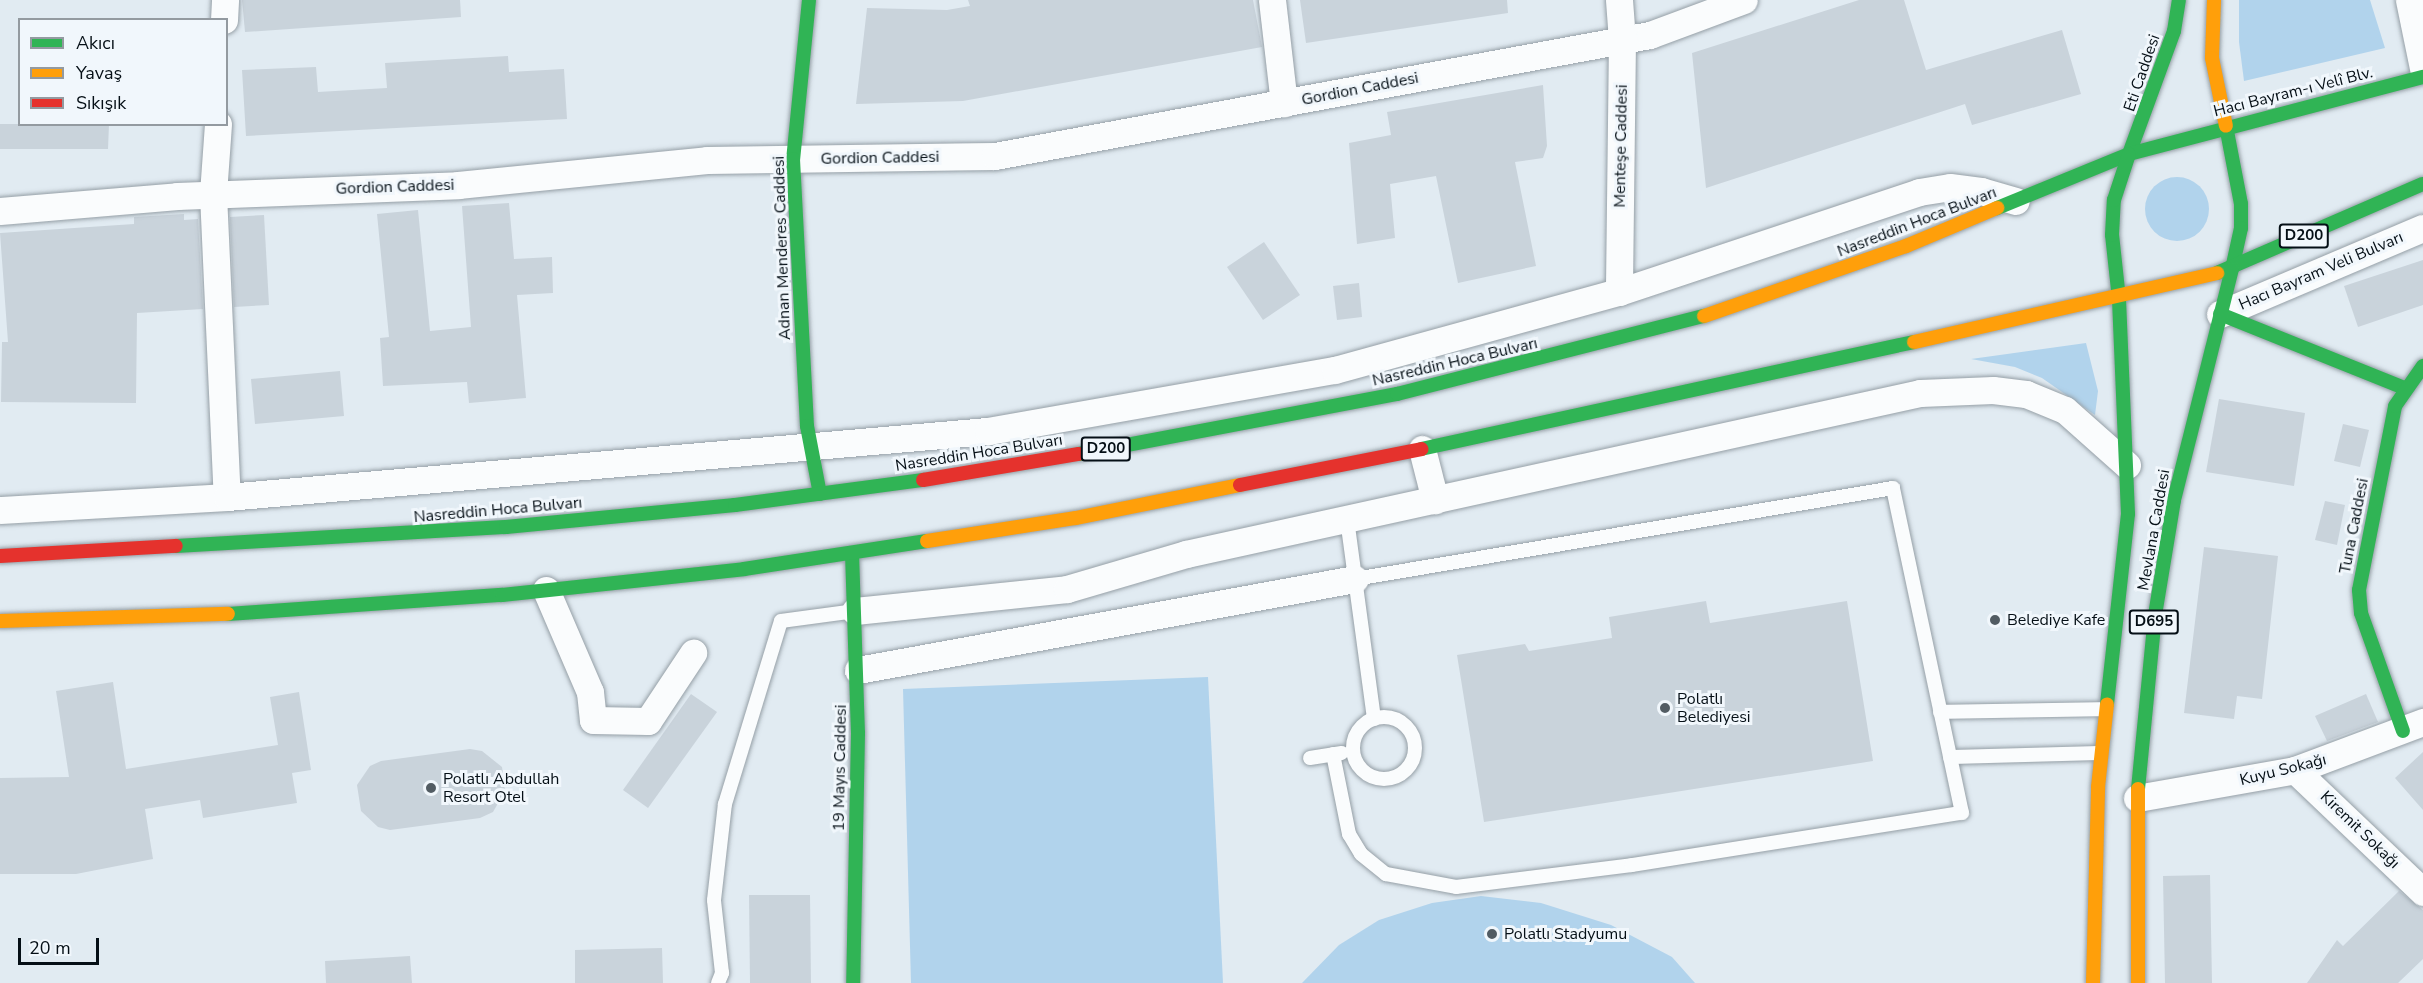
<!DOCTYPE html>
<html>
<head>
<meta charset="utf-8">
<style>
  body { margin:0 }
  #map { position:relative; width:2423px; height:983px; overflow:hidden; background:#e1ebf2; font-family:"Nunito Sans",sans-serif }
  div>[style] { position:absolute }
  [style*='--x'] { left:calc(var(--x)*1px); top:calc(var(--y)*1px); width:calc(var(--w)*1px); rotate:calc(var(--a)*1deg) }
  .green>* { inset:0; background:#b1d3ec }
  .round { border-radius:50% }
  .building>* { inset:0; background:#c9d3db }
  .roads { filter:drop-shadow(0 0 2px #959fa6) drop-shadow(0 0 2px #959fa6) }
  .lane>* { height:14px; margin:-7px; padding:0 7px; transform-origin:7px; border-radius:7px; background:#fafcfd }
  .lane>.ring { margin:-7px; padding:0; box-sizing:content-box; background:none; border:14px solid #fafcfd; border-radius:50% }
  .street>* { height:27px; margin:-13.5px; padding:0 13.5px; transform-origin:13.5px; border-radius:13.5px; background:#fafcfd }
  .fast>* { height:14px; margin:-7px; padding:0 7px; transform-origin:7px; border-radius:7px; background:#30b455 }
  .slow>* { height:14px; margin:-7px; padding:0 7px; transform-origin:7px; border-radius:7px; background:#ff9f0a }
  .jam>* { height:14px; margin:-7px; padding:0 7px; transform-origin:7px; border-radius:7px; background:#e5322d }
  .dots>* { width:16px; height:16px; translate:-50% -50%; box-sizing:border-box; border:3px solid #f1f7fc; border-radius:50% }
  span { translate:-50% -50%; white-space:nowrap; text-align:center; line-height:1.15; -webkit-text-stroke:6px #f1f7fc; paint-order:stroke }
  .shield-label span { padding:2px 4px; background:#f1f7fc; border:2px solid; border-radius:4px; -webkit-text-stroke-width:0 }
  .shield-label { font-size:15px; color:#050f16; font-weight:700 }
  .street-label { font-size:16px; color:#050f16 }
  .poi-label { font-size:16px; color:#050f16 }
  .left { translate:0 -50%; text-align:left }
  .legend { position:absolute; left:18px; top:18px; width:210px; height:108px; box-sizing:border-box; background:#f1f7fc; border:2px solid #939aa0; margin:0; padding:8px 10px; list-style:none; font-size:18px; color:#050f16 }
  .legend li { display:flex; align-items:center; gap:12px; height:30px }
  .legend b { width:30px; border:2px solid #939aa0 }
  .scale { position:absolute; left:18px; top:938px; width:81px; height:27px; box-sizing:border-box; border:3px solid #050f16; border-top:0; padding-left:8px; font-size:18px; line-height:21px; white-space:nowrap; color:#050f16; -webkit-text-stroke:4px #f1f7fc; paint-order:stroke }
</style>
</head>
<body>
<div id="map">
  <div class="green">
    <div style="clip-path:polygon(2239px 0,2370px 0,2385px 48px,2244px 81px,2239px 42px)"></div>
    <div class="round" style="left:2145px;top:177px;width:64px;height:64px"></div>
    <div style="clip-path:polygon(2086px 343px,2098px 391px,2095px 415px,2042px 378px,2015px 367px,1971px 359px)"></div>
    <div style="clip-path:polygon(1208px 677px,1223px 983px,911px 983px,903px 689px)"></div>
    <div style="clip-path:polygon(1481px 896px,1541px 903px,1611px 925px,1672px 957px,1695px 983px,1302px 983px,1339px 945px,1379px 920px,1432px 903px)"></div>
  </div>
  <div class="building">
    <div style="clip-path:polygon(242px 0,460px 0,461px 17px,245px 32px)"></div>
    <div style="clip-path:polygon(968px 0,1253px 0,1262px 47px,963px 101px,856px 104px,867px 8px,947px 10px,970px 6px)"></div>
    <div style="clip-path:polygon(1300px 0,1507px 0,1508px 13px,1306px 43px)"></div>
    <div style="clip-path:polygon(1859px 0,1904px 0,1926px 70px,2062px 30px,2081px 94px,1972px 125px,1965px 104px,1706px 188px,1692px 53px)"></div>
    <div style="clip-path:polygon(508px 56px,509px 72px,564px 69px,567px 119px,246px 136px,242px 70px,316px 67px,318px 92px,387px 88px,385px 63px)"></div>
    <div style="clip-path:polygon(1543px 85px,1547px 146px,1543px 158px,1515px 162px,1536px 266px,1458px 283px,1436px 176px,1390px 184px,1395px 238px,1357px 244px,1349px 143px,1391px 135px,1387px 112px)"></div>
    <div style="clip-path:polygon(0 124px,109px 124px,108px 149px,0 149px)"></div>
    <div style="clip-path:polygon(509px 203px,514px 259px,552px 257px,553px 293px,517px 295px,526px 398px,469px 403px,467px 382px,383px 386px,380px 338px,389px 337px,377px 214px,418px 210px,430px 331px,471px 327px,462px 206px)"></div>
    <div style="clip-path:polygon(184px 214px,184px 220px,198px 219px,203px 309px,137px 313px,136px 403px,1px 402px,2px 342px,8px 342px,0 233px,134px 224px,134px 217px)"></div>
    <div style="clip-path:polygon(264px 215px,269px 305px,234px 307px,230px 217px)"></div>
    <div style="clip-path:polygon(1264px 242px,1300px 295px,1263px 320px,1227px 267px)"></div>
    <div style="clip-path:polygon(2423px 260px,2423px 305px,2358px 327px,2344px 286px)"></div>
    <div style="clip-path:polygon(1359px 283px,1362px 317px,1337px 320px,1333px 286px)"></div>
    <div style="clip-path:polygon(340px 371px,344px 416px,255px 424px,251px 379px)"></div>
    <div style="clip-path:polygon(2219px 399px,2305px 413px,2294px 486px,2206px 472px)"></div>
    <div style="clip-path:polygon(2343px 424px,2369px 430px,2360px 467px,2334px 461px)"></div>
    <div style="clip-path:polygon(2325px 501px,2345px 505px,2337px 545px,2315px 540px)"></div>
    <div style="clip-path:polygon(2204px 547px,2278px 556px,2262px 699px,2237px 696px,2234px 719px,2184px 713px)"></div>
    <div style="clip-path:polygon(1706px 601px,1710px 623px,1847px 601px,1873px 761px,1484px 822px,1457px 655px,1525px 644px,1529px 651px,1612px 638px,1609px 617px)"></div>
    <div style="clip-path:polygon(113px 682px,126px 769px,278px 745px,270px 697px,299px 692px,311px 770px,292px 773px,297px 803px,203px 818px,200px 800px,145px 809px,153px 859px,76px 874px,0 874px,0 778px,69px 777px,56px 691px)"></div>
    <div style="clip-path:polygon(691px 694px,717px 712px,648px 808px,623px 790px)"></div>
    <div style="clip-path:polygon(2366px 694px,2378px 722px,2327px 741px,2315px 716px)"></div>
    <div style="clip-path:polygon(470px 749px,482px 751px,502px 767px,505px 791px,493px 812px,480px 818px,390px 830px,378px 827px,361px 811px,357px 785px,370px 766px,381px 761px)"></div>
    <div style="clip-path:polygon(2423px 752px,2423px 810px,2395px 778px)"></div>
    <div style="clip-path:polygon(2210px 875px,2212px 983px,2165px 983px,2163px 876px)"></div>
    <div style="clip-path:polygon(2399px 891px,2423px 910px,2423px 959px,2398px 983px,2307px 983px,2337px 940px,2343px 946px)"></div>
    <div style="clip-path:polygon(749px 895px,810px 895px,811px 983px,750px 983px)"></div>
    <div style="clip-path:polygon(662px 948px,663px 983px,575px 983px,575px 950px)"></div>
    <div style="clip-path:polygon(410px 956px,412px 983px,326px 983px,325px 961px)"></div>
  </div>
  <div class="roads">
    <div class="lane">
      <div style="--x:1347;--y:519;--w:202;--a:82.3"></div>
      <div style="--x:1940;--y:712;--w:165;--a:-1"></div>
      <div class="ring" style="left:1353px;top:717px;width:48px;height:48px"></div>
      <div style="--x:1333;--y:754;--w:82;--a:78.7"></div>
      <div style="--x:1349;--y:834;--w:23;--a:59"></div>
      <div style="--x:1361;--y:854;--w:32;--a:39"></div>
      <div style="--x:1386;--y:874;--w:71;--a:10.5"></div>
      <div style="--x:1456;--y:887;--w:177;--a:-7.1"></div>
      <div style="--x:1632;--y:865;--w:334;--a:-9"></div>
      <div style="--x:1962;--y:813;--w:332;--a:-102"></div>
      <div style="--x:1893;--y:488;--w:546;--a:170.4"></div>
      <div style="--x:1950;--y:757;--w:151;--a:-1.5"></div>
      <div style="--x:1310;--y:758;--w:32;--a:-9"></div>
      <div style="--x:718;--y:983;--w:11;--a:-68"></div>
      <div style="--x:722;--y:973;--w:73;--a:-96.3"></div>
      <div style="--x:714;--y:900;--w:97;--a:-83.5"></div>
      <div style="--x:725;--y:804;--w:191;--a:-73"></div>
      <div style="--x:781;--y:621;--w:75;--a:-7.7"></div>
    </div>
    <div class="street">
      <div style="--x:1272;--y:0;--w:104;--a:83.4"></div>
      <div style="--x:1619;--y:0;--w:40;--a:85.7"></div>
      <div style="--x:1622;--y:40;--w:252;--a:90.7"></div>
      <div style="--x:2409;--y:0;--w:69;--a:78.4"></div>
      <div style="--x:224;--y:20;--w:20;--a:-87"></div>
      <div style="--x:218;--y:124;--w:70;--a:94.1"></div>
      <div style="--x:213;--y:194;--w:303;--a:87.4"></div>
      <div style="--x:0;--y:211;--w:178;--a:-4.8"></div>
      <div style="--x:177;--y:196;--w:281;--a:-2.2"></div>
      <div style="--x:458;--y:185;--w:250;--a:-5.7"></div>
      <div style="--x:707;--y:160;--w:288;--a:-0.8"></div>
      <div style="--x:995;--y:156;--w:666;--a:-10.47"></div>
      <div style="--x:1650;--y:35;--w:100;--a:-20.4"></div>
      <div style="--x:2220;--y:314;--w:220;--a:-23"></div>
      <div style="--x:1422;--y:449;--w:53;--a:75.7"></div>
      <div style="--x:0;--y:510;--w:227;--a:-3.3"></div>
      <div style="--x:227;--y:497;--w:764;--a:-4.96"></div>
      <div style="--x:988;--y:431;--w:352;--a:-10"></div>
      <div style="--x:1335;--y:370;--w:295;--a:-15.4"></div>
      <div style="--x:1619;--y:292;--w:316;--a:-18.4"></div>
      <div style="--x:1919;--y:192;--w:31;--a:-9"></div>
      <div style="--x:1950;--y:187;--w:31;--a:7"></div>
      <div style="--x:1981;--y:191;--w:36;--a:16"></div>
      <div style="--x:546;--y:590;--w:111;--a:66.7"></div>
      <div style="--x:590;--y:692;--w:28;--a:84"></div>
      <div style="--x:593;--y:720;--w:55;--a:1"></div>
      <div style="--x:648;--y:721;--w:82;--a:-56.5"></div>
      <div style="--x:855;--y:611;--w:213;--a:-5.9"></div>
      <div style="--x:1067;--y:589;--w:124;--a:-16.4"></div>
      <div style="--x:1186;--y:554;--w:751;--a:-12.37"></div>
      <div style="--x:1920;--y:393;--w:73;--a:-2.4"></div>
      <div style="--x:1993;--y:390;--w:33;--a:7"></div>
      <div style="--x:2026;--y:394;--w:42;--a:22.3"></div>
      <div style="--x:2065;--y:410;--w:83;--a:41.6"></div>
      <div style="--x:858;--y:670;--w:505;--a:-10.38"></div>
      <div style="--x:2295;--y:770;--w:177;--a:43.6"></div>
      <div style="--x:2137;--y:798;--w:160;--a:-10"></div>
      <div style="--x:2295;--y:770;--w:137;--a:-20.6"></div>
    </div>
    <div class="fast">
      <div style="--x:809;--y:0;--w:160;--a:95.7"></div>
      <div style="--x:793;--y:159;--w:267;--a:87"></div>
      <div style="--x:807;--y:426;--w:69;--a:79.2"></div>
      <div style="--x:2226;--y:126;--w:79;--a:79.1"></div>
      <div style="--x:2241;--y:204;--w:24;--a:90"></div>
      <div style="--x:2241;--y:228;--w:42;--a:102.4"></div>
      <div style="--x:2129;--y:154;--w:131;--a:-69.9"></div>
      <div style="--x:2174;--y:31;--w:31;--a:-81"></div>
      <div style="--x:1997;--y:208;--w:143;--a:-22.2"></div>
      <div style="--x:2129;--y:154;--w:304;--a:-14.7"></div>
      <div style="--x:2217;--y:273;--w:224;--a:-23.4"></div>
      <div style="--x:2119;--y:299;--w:64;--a:-96.2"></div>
      <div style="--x:2112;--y:235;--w:35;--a:-87"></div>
      <div style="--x:2114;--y:200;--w:48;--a:-71.9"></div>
      <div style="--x:2220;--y:314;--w:198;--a:21.9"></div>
      <div style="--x:1421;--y:449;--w:504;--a:-12.25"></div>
      <div style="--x:1079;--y:454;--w:324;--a:-10.7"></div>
      <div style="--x:1397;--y:394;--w:317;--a:-14.3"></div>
      <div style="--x:176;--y:546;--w:331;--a:-3.3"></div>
      <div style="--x:506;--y:527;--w:230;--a:-5.5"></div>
      <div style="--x:735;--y:505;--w:190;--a:-7.6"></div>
      <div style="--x:852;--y:553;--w:180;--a:88.1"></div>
      <div style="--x:858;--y:733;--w:250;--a:91.1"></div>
      <div style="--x:228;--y:614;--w:275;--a:-4"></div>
      <div style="--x:502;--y:595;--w:243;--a:-6.1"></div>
      <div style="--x:744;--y:569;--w:185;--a:-8.7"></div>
      <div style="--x:2107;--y:704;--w:191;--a:-83.7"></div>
      <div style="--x:2128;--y:514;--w:215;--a:-92.4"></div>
      <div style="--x:2403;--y:731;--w:125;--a:-109.6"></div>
      <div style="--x:2361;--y:613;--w:23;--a:-95"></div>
      <div style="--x:2359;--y:590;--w:187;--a:-78.9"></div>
      <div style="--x:2395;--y:406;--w:49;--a:-55"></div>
      <div style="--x:2138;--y:789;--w:175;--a:-84.4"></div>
      <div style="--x:2155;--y:615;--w:117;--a:-80.6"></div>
      <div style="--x:2174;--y:500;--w:238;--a:-75.9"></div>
    </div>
    <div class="slow">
      <div style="--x:2214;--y:0;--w:58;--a:92"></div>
      <div style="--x:2212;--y:58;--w:69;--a:78.4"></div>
      <div style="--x:1704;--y:316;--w:214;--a:-19.1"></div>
      <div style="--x:1906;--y:246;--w:99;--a:-22.7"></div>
      <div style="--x:1914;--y:342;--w:311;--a:-12.8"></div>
      <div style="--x:927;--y:541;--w:151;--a:-8.8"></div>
      <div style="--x:1076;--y:518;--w:167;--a:-11.4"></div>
      <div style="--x:0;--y:621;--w:228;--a:-1.8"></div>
      <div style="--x:2138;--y:789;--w:194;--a:90"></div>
      <div style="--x:2093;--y:983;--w:196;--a:-88.5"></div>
      <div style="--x:2098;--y:787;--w:83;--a:-83.8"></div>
    </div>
    <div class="jam">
      <div style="--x:923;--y:480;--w:158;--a:-9.5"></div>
      <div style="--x:1240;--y:485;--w:185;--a:-11.2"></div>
      <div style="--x:0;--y:556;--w:176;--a:-3.3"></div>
    </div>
  </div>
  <div class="dots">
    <div style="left:1995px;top:620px;background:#525c63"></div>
    <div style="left:1665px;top:708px;background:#525c63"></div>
    <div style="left:431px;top:788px;background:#525c63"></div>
    <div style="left:1492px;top:934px;background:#525c63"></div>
  </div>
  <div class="shield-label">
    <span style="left:2304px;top:236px">D200</span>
    <span style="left:1106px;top:449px">D200</span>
    <span style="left:2154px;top:622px">D695</span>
  </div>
  <div class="street-label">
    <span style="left:2142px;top:73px;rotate:-71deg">Eti Caddesi</span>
    <span style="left:1360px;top:89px;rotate:-11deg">Gordion Caddesi</span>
    <span style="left:2293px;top:92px;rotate:-14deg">Hacı Bayram-ı Velî Blv.</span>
    <span style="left:1621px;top:146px;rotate:-89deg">Menteşe Caddesi</span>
    <span style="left:880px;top:158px;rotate:-1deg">Gordion Caddesi</span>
    <span style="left:395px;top:187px;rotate:-2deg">Gordion Caddesi</span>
    <span style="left:1917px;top:222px;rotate:-21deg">Nasreddin Hoca Bulvarı</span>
    <span style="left:782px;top:248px;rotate:-92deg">Adnan Menderes Caddesi</span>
    <span style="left:2321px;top:271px;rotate:-23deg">Hacı Bayram Veli Bulvarı</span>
    <span style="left:1455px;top:362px;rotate:-13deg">Nasreddin Hoca Bulvarı</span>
    <span style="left:979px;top:453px;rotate:-9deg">Nasreddin Hoca Bulvarı</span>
    <span style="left:498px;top:510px;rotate:-5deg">Nasreddin Hoca Bulvarı</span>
    <span style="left:2354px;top:526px;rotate:-79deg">Tuna Caddesi</span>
    <span style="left:2154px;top:530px;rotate:-80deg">Mevlana Caddesi</span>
    <span style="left:840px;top:768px;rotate:-89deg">19 Mayıs Caddesi</span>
    <span style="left:2283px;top:770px;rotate:-14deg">Kuyu Sokağı</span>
    <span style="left:2360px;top:830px;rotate:44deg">Kiremit Sokağı</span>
  </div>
  <div class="poi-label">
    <span class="left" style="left:2007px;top:620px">Belediye Kafe</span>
    <span class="left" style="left:1677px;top:708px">Polatlı<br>Belediyesi</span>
    <span class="left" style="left:443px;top:788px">Polatlı Abdullah<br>Resort Otel</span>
    <span class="left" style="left:1504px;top:934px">Polatlı Stadyumu</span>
  </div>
  <ul class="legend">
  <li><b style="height:8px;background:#30b455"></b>Akıcı</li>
  <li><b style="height:8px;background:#ff9f0a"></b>Yavaş</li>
  <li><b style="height:8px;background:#e5322d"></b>Sıkışık</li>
  </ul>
  <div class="scale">20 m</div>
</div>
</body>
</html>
